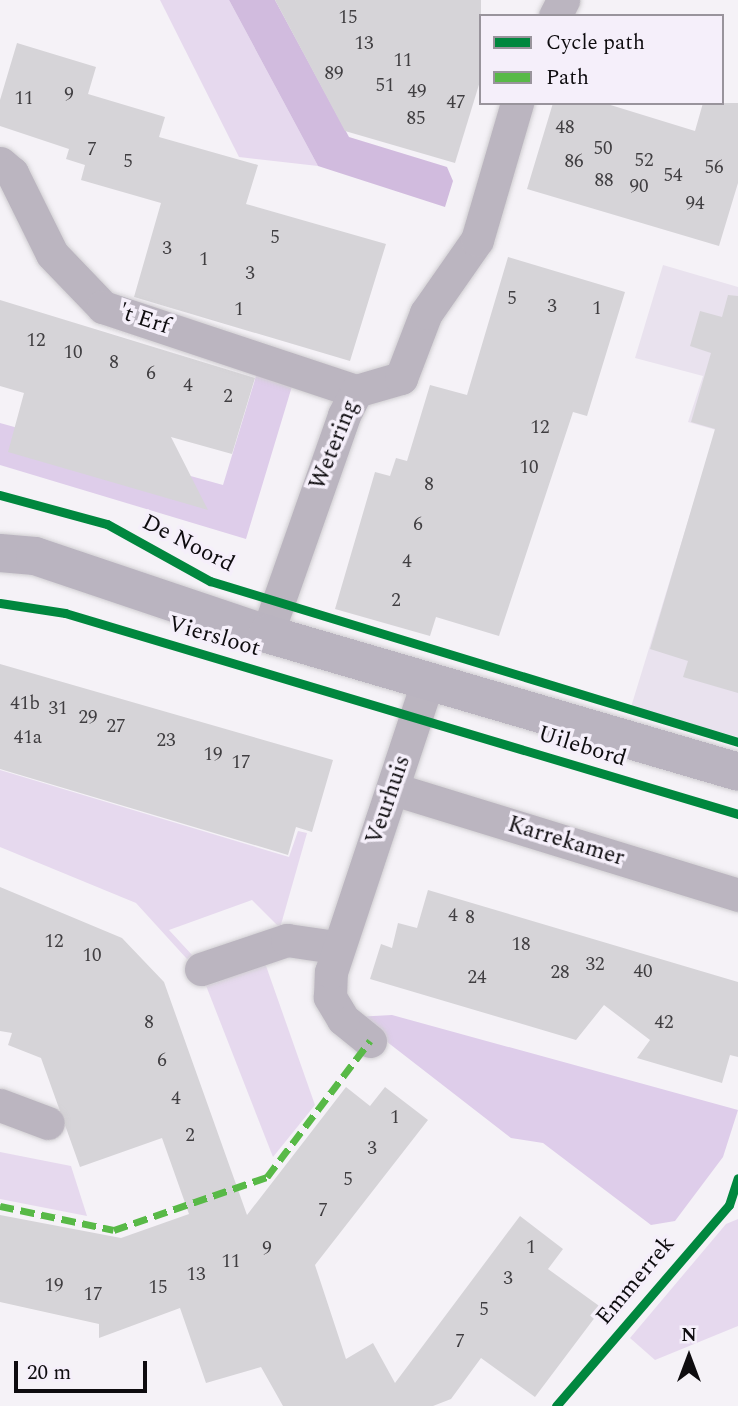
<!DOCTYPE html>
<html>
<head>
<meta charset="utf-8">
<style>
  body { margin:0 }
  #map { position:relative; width:738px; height:1406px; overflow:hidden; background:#f5f2f7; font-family:Spectral,serif }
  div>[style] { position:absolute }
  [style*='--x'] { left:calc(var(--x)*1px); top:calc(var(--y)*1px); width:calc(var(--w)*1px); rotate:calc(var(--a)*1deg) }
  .built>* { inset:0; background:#e9e2ee }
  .green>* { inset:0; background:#e6d9ee }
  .forest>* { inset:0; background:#decdea }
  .water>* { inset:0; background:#d1bbde }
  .building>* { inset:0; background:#d6d4d8 }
  .roads { filter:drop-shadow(0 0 2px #d0ced1) drop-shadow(0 0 2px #d0ced1) }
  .street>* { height:33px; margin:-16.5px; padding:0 16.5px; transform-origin:16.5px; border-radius:16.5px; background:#bbb5c0 }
  .secondary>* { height:38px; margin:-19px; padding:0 19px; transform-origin:19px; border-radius:19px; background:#bab4c0 }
  .quiet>* { height:7px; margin-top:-3.5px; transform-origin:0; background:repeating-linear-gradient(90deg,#58b947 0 14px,transparent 0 21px) }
  .cycleway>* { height:9px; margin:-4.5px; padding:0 4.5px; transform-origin:4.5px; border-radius:4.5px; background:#00873e }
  span { translate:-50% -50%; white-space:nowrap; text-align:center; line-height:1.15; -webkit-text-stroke:7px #f5effa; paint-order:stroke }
  .number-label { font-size:19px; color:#403e41 }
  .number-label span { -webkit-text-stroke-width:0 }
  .street-label { font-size:23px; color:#0e0c0f }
  .legend { position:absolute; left:479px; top:14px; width:245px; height:91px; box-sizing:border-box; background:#f5effa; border:2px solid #99949c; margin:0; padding:9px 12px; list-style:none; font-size:21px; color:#0e0c0f }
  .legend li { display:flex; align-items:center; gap:14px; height:35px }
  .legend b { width:35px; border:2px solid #99949c }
  .north { position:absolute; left:654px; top:1322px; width:70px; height:70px; -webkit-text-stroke:5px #f5effa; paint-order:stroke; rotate:0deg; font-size:19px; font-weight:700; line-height:28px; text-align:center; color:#0e0c0f }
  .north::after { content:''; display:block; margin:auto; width:24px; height:32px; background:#0e0c0f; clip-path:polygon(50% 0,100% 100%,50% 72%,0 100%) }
  .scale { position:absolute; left:14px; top:1361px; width:133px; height:32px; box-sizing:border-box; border:4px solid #0e0c0f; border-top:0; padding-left:9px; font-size:21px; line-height:24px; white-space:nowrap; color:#0e0c0f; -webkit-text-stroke:5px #f5effa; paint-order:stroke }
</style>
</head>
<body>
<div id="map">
  <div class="built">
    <div style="clip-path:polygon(663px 265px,738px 287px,738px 737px,631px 707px,716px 430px,688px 422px,703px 376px,635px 358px)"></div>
  </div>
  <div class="green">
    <div style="clip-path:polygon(160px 0,229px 0,318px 166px,239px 157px)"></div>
    <div style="clip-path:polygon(0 770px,289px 857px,298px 831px,307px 833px,280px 928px,252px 900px,169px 930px,193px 956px,187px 959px,136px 903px,0 847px)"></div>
    <div style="clip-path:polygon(265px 963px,315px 1105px,273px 1157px,205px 983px)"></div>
    <div style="clip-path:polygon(0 1152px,71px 1166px,87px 1216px,0 1199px)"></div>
    <div style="clip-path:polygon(738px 1219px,738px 1326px,655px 1360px,630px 1338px,726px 1224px)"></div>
  </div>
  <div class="forest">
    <div style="clip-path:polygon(260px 363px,296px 373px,246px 539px,0 465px,0 423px,223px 485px)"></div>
    <div style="clip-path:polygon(392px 1015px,738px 1110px,723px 1157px,675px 1221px,651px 1225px,543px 1143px,511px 1138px,355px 1017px)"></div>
  </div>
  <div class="water">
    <div style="clip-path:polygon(229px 0,275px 0,349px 137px,447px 167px,453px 181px,445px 207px,318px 166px)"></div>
  </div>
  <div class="building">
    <div style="clip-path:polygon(275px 0,481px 0,481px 78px,455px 163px,345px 131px)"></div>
    <div style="clip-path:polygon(17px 43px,96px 67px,88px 94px,165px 117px,159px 137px,258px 165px,246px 204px,386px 244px,350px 361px,134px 297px,161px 203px,81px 180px,85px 165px,66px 159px,69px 149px,0 126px,0 100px)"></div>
    <div style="clip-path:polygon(553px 103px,604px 103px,695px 131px,703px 103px,738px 103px,738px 183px,719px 246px,527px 189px)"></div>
    <div style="clip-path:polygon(508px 257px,625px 292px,587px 416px,573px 412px,499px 636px,436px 617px,430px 636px,335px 609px,375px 472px,390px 476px,396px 458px,407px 461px,430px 385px,467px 395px)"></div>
    <div style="clip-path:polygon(728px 295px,738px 296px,738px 693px,683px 677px,688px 661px,650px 649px,715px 429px,691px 422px,711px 353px,690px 346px,700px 311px,722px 317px)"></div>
    <div style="clip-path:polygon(0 300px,255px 378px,232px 454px,171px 437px,208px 510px,8px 452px,24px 393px,0 386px)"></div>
    <div style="clip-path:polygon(0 664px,333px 760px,312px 832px,296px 827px,288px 855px,0 769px)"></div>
    <div style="clip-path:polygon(0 887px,122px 938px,164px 982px,247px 1215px,346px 1087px,370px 1106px,385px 1087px,428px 1120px,315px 1265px,346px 1359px,373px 1343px,395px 1383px,520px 1216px,563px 1249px,548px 1269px,602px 1308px,535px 1397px,481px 1358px,451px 1399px,433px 1406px,283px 1406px,261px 1367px,206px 1383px,180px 1308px,99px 1338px,99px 1324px,0 1302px,0 1215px,121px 1238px,189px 1214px,162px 1138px,80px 1167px,41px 1058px,8px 1045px,12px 1033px,0 1031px)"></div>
    <div style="clip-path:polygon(428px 890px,738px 982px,738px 1057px,730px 1055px,722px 1083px,637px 1058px,650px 1040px,604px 1005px,576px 1040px,370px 979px,381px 944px,392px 948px,398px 923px,417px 928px)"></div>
  </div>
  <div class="roads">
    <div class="street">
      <div style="--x:555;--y:16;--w:18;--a:-63"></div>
      <div style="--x:0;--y:163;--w:16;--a:40"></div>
      <div style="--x:12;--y:173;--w:90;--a:63.7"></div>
      <div style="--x:52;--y:254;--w:74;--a:46.1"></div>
      <div style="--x:103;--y:307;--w:267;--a:18.4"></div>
      <div style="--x:267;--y:634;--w:232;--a:-70.6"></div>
      <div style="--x:344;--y:415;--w:27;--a:-63"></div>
      <div style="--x:356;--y:391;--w:47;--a:-16.1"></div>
      <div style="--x:401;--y:378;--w:70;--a:-69"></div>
      <div style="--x:426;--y:313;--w:89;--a:-55.1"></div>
      <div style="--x:477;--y:240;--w:143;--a:-73.7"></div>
      <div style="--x:394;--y:789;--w:360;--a:17.1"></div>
      <div style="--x:201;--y:969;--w:91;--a:-18.6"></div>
      <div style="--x:287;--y:940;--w:49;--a:8.3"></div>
      <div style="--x:370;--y:1041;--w:35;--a:-141"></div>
      <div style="--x:343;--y:1019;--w:26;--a:-121"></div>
      <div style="--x:330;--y:997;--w:25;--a:-88"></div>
      <div style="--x:331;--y:972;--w:308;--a:-71.6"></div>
      <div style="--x:0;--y:1105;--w:51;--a:20.6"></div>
    </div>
    <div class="secondary">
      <div style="--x:0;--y:553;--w:35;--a:5"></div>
      <div style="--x:35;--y:556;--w:245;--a:18.6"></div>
      <div style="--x:267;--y:634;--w:491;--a:16.3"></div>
    </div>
  </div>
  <div class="quiet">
    <div style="--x:0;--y:1206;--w:116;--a:11.9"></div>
    <div style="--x:114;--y:1230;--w:162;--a:-19.1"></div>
    <div style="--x:267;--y:1177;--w:171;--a:-52.9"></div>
  </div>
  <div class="cycleway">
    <div style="--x:0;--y:495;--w:111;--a:15.2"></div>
    <div style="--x:107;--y:524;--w:118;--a:29"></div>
    <div style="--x:210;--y:581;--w:552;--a:16.96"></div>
    <div style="--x:0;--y:603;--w:66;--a:8.7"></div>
    <div style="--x:65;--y:613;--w:702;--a:16.63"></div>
    <div style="--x:556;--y:1406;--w:265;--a:-49.3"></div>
    <div style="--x:729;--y:1205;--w:28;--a:-72"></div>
  </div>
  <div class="number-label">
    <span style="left:348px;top:18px">15</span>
    <span style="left:364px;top:44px">13</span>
    <span style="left:403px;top:61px">11</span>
    <span style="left:334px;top:74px">89</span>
    <span style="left:385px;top:86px">51</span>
    <span style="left:417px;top:92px">49</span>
    <span style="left:69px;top:95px">9</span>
    <span style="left:24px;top:99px">11</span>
    <span style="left:456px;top:103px">47</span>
    <span style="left:416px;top:119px">85</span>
    <span style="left:565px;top:128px">48</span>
    <span style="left:603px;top:149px">50</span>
    <span style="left:92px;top:150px">7</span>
    <span style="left:644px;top:161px">52</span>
    <span style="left:128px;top:162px">5</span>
    <span style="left:574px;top:162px">86</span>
    <span style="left:714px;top:168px">56</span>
    <span style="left:673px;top:176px">54</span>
    <span style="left:604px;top:181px">88</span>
    <span style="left:639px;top:187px">90</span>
    <span style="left:695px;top:204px">94</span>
    <span style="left:275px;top:238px">5</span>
    <span style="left:167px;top:249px">3</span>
    <span style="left:204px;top:260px">1</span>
    <span style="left:250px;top:274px">3</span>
    <span style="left:512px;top:299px">5</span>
    <span style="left:552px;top:307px">3</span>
    <span style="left:597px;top:309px">1</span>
    <span style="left:239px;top:310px">1</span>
    <span style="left:36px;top:341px">12</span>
    <span style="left:73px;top:353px">10</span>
    <span style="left:114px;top:363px">8</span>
    <span style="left:151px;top:374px">6</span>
    <span style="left:188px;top:386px">4</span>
    <span style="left:228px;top:397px">2</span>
    <span style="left:540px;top:428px">12</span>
    <span style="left:529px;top:468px">10</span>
    <span style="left:429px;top:485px">8</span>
    <span style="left:418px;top:525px">6</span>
    <span style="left:407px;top:562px">4</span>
    <span style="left:396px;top:601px">2</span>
    <span style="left:25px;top:704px">41b</span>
    <span style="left:58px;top:709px">31</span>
    <span style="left:88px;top:718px">29</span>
    <span style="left:116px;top:727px">27</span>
    <span style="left:28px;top:738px">41a</span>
    <span style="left:166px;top:741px">23</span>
    <span style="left:213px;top:755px">19</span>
    <span style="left:241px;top:763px">17</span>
    <span style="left:453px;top:916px">4</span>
    <span style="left:470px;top:918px">8</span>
    <span style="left:54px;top:942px">12</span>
    <span style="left:521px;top:945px">18</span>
    <span style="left:92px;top:956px">10</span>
    <span style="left:595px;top:965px">32</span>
    <span style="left:643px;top:972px">40</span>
    <span style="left:560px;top:973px">28</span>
    <span style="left:477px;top:978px">24</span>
    <span style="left:149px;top:1023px">8</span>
    <span style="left:664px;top:1023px">42</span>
    <span style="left:162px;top:1061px">6</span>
    <span style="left:176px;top:1099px">4</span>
    <span style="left:395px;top:1118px">1</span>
    <span style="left:190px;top:1136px">2</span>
    <span style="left:372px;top:1149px">3</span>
    <span style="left:348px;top:1180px">5</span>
    <span style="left:323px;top:1211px">7</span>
    <span style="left:531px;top:1248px">1</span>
    <span style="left:267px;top:1249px">9</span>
    <span style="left:231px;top:1262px">11</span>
    <span style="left:196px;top:1275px">13</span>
    <span style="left:508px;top:1279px">3</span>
    <span style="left:54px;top:1286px">19</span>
    <span style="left:158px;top:1288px">15</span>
    <span style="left:93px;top:1295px">17</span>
    <span style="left:484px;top:1310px">5</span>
    <span style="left:460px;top:1342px">7</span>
  </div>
  <div class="street-label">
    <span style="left:144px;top:320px;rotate:18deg">'t Erf</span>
    <span style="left:335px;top:445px;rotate:-68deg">Wetering</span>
    <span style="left:188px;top:544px;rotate:27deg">De Noord</span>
    <span style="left:214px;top:637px;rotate:16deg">Viersloot</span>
    <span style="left:582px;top:747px;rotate:17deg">Uilebord</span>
    <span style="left:389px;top:800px;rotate:-71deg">Veurhuis</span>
    <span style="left:566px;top:842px;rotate:17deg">Karrekamer</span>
    <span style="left:636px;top:1281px;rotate:-50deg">Emmerrek</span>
  </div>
  <ul class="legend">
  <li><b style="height:9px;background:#00873e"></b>Cycle path</li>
  <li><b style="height:9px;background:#58b947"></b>Path</li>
  </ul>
  <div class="north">N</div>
  <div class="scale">20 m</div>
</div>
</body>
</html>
